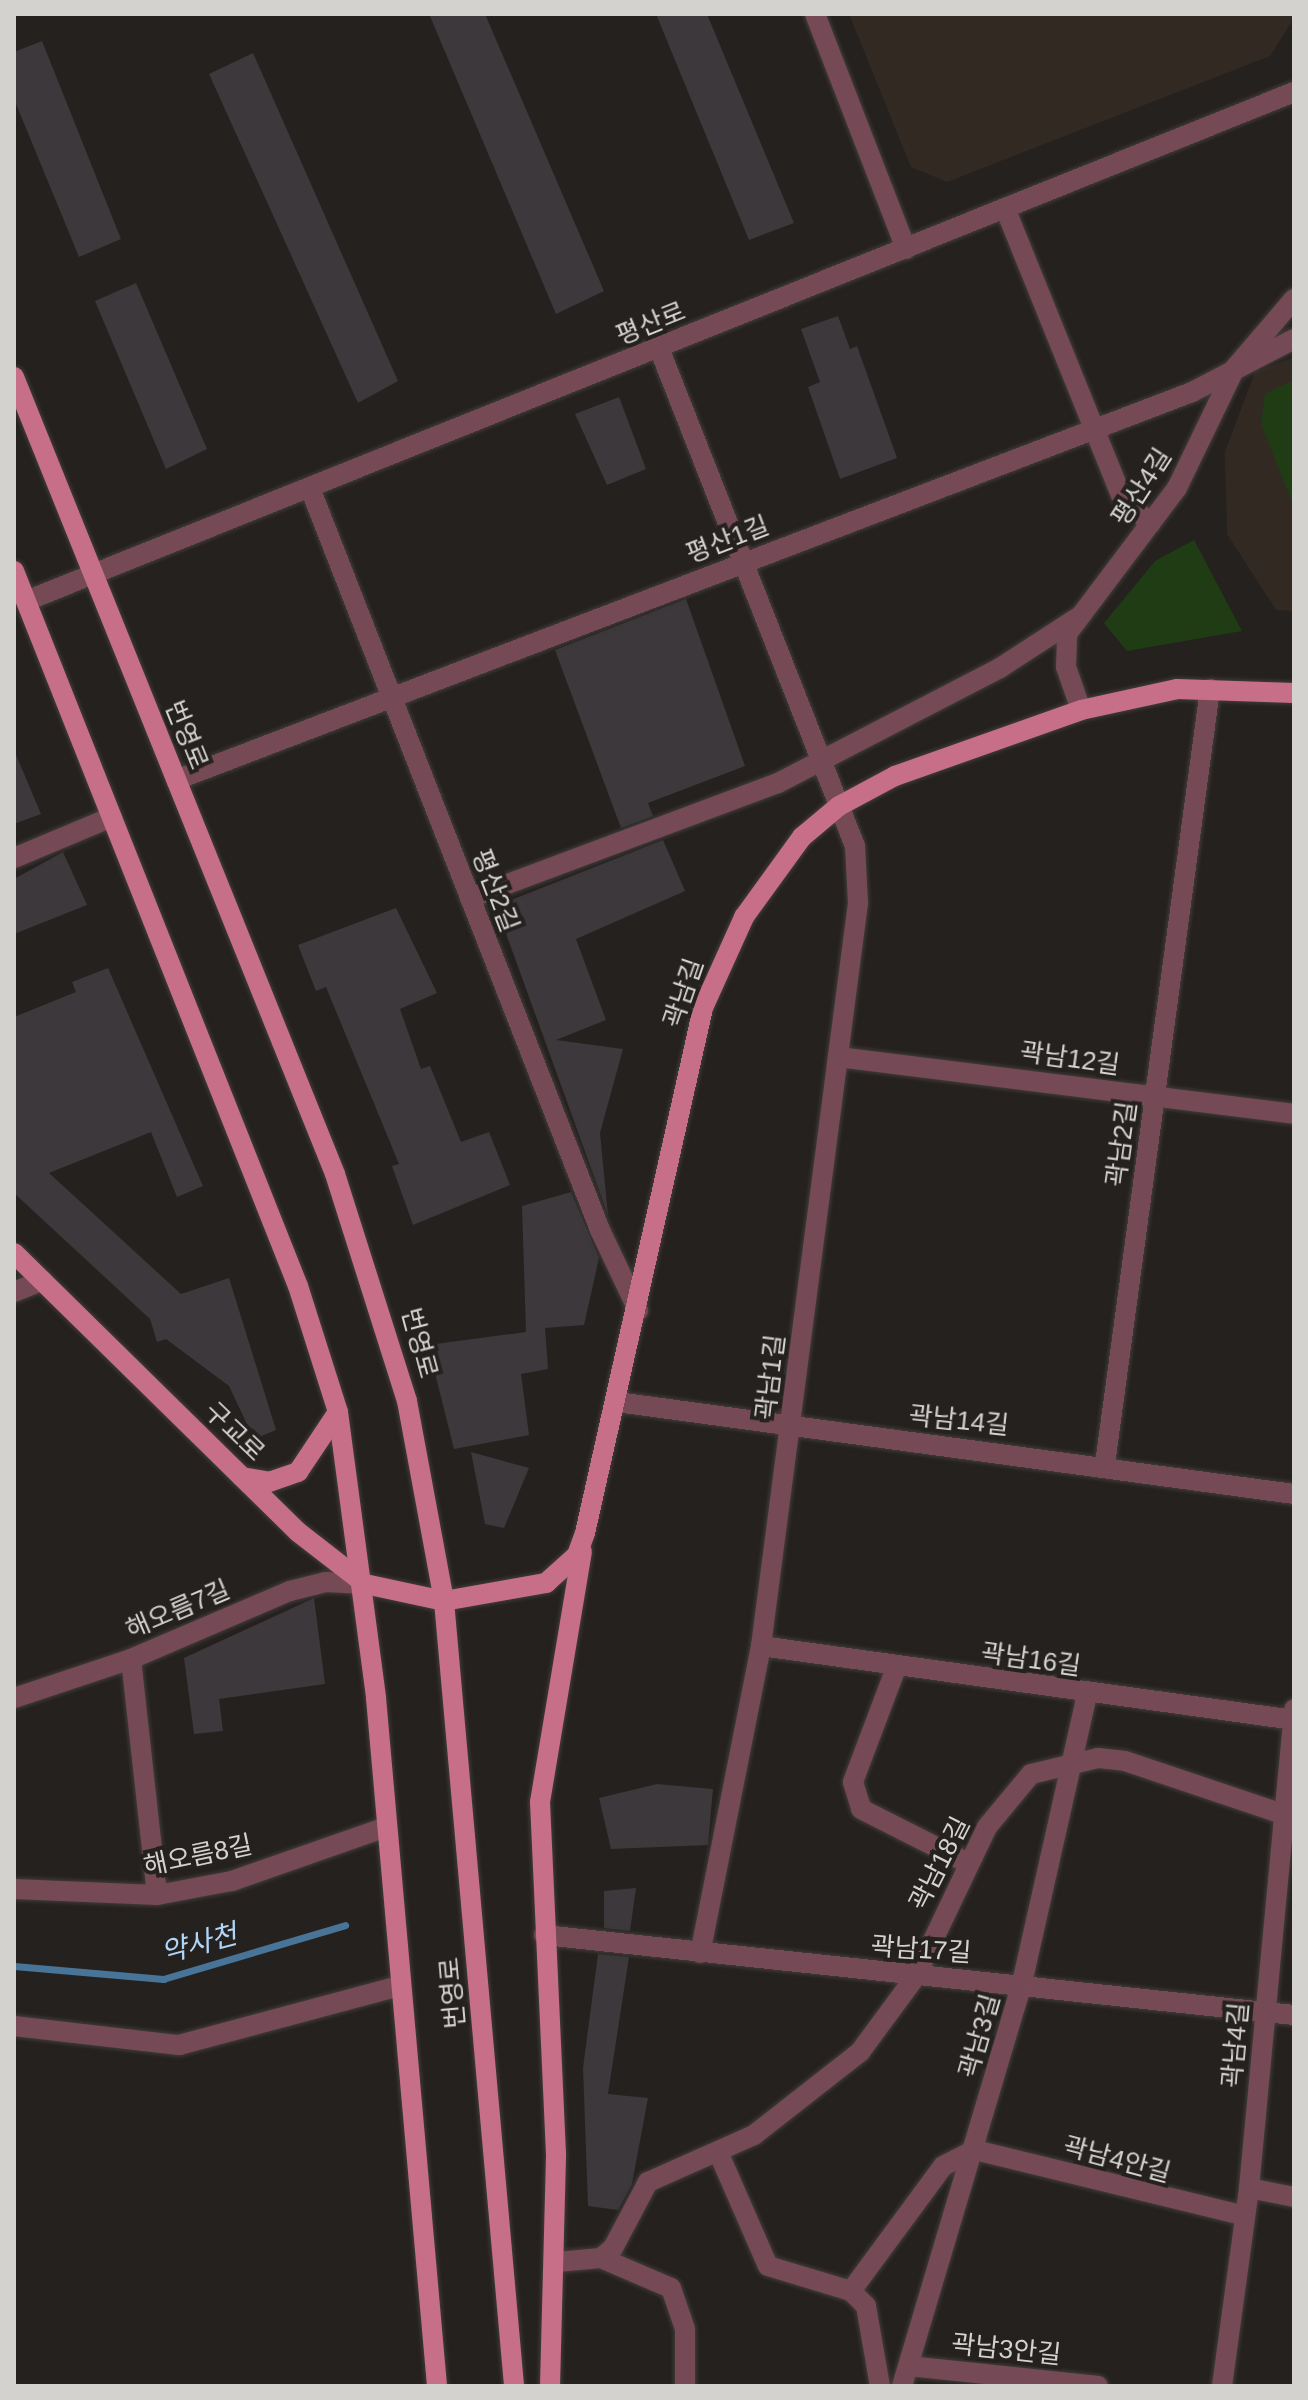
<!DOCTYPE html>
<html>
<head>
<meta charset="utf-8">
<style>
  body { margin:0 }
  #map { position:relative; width:1308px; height:2400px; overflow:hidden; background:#25211e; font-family:Arial,"Noto Sans KR",sans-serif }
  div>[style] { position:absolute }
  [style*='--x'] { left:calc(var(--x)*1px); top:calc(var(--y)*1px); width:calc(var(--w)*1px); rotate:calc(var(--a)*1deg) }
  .built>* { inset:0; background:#322a22 }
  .green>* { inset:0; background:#203c15 }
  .stream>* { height:7px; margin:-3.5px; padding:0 3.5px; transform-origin:3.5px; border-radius:3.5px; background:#487498 }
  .building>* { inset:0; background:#3c383c }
  .roads { filter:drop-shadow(0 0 2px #413d3a) drop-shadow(0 0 2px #413d3a) }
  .minor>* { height:20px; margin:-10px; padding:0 10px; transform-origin:10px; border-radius:10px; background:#754a56 }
  .major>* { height:20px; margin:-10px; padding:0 10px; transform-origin:10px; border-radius:10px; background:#c76f89 }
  span { translate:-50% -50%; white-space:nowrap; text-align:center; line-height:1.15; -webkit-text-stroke:8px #25211e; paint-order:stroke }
  .street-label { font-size:26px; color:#d4d2cf }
  .water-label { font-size:28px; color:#afd6f8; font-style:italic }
  .frame { position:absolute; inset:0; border:16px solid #d4d2cf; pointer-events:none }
</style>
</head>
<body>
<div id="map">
  <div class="built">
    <div style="clip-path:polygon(849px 14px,1294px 14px,1294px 18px,1270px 56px,947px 182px,911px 167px)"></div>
    <div style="clip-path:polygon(1294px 357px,1294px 611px,1276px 610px,1227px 534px,1225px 452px,1255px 372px)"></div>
  </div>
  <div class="green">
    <div style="clip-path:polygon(1294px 380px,1294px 504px,1293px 505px,1261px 424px,1265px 394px)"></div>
    <div style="clip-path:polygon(1194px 540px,1242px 631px,1127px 651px,1104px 623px,1155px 561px)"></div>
  </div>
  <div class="stream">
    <div style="--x:14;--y:1966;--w:150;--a:5"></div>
    <div style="--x:163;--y:1979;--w:190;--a:-16.5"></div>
  </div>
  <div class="building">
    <div style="clip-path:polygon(429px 14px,485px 14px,604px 291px,556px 314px)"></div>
    <div style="clip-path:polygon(656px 14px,707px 14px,794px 223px,749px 240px)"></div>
    <div style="clip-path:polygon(42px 41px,121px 239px,79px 257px,14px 99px,14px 52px)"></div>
    <div style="clip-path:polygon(253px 53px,398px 381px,358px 403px,209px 74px)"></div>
    <div style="clip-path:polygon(136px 283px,207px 449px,166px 469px,95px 301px)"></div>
    <div style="clip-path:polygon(838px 316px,850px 349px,857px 346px,897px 458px,840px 479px,808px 387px,820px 382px,801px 329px)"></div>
    <div style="clip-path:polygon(619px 397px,646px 469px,607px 485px,575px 414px)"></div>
    <div style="clip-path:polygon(686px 599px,745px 766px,648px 803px,653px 816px,621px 828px,555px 650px)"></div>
    <div style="clip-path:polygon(14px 750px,41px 814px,14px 824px)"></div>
    <div style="clip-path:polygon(663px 840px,685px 891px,576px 939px,606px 1020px,556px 1040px,623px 1049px,600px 1133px,608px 1215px,496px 906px)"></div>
    <div style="clip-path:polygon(63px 852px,87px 905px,14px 934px,14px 879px)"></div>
    <div style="clip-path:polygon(396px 908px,437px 993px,400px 1009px,421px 1069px,430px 1066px,461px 1142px,489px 1132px,510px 1185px,413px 1225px,392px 1166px,399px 1164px,326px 987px,316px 991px,298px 945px)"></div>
    <div style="clip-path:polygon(108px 968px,203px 1186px,177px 1197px,151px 1132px,49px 1173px,181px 1294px,229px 1278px,276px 1430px,254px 1439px,229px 1386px,166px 1339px,157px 1342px,150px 1319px,14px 1193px,14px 1017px,76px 992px,72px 982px)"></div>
    <div style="clip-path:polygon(571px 1192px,599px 1258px,584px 1325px,545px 1328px,548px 1369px,521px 1374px,529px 1435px,454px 1449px,428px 1345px,526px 1332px,522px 1206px)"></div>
    <div style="clip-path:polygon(471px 1452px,529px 1468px,504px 1528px,485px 1524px)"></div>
    <div style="clip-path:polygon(314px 1598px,325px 1684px,219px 1699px,223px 1731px,194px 1734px,184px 1658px)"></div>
    <div style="clip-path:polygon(657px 1784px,713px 1789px,708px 1845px,611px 1849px,599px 1798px)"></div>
    <div style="clip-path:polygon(636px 1888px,630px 1931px,604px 1928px,604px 1891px)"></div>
    <div style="clip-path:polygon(598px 1954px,629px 1957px,608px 2094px,648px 2098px,632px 2184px,618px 2210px,588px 2206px,583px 2068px)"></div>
  </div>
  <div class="roads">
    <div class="minor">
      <div style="--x:815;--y:14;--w:252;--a:68.8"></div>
      <div style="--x:1005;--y:208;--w:310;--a:68"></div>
      <div style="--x:1121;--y:495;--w:41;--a:45"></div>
      <div style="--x:659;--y:348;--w:535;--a:68.52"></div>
      <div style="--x:855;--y:846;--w:57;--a:87"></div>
      <div style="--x:858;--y:903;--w:749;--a:97.44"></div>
      <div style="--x:761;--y:1646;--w:313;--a:101.2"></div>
      <div style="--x:310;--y:488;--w:797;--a:68.65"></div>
      <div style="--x:600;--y:1230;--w:89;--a:64.6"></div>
      <div style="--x:26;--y:601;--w:1366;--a:-21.87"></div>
      <div style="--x:1081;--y:710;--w:46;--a:-109.2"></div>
      <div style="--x:1066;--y:667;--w:33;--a:-88"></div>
      <div style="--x:1067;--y:634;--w:183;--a:-53"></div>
      <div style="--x:1177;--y:488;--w:133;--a:-64.2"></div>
      <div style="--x:1235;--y:368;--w:91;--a:-49.5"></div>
      <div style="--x:176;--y:780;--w:1088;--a:-20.9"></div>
      <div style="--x:1192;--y:392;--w:115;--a:-27.5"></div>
      <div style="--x:14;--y:858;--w:106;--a:-22.7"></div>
      <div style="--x:470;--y:898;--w:329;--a:-20.5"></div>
      <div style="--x:778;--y:783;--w:250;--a:-27.4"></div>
      <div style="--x:1000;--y:668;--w:92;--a:-33"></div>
      <div style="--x:838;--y:1057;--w:460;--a:7.1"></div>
      <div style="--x:14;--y:1292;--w:31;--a:-22"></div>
      <div style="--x:617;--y:1402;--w:683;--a:7.74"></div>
      <div style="--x:1105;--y:1464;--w:782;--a:-82.28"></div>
      <div style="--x:761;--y:1646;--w:538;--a:7.9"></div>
      <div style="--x:131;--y:1659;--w:237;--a:83.7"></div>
      <div style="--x:896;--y:1668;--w:122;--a:110.7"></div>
      <div style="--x:853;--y:1782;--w:28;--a:73"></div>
      <div style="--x:861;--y:1809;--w:118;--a:26.8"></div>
      <div style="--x:14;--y:1698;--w:123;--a:-18.4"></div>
      <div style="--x:131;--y:1659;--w:173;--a:-23.2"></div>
      <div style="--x:290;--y:1591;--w:36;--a:-14"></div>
      <div style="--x:325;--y:1582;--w:40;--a:2.9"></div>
      <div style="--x:14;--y:1889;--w:143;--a:2.4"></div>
      <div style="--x:157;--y:1895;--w:76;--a:-10.6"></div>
      <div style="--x:232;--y:1881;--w:163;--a:-19.3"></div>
      <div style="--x:544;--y:1935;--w:754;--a:6.09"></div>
      <div style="--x:14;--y:2026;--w:166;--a:6.6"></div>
      <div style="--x:179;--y:2045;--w:228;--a:-15"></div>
      <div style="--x:719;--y:2154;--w:122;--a:66.4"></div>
      <div style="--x:768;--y:2266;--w:87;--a:16.8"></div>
      <div style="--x:851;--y:2291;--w:21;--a:45"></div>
      <div style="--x:866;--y:2306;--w:81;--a:80.1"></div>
      <div style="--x:1249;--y:2188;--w:46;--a:11.3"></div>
      <div style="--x:601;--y:2258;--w:76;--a:23.2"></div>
      <div style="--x:671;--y:2288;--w:43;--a:71.1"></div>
      <div style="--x:685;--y:2329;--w:57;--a:90"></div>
      <div style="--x:557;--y:2262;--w:44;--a:-5.2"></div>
      <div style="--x:601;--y:2258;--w:16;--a:-40"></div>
      <div style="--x:613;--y:2248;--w:75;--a:-62.1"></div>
      <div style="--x:648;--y:2182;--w:116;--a:-23.9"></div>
      <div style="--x:754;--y:2135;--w:135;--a:-38.1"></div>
      <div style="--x:860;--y:2052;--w:94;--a:-53.6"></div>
      <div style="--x:916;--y:1976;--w:165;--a:-64.5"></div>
      <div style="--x:987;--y:1827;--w:69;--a:-50.3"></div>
      <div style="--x:1031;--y:1774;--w:69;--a:-13.4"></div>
      <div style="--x:1098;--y:1758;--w:27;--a:6"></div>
      <div style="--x:1125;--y:1761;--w:178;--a:18.6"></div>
      <div style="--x:851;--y:2291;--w:155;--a:-53.6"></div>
      <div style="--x:943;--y:2166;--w:36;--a:-27"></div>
      <div style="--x:975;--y:2150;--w:278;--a:13.7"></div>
      <div style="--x:909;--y:2366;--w:190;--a:6"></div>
      <div style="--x:902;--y:2386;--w:420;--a:-73.4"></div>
      <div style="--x:1022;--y:1983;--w:296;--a:-77.3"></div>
      <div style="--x:1222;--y:2386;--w:200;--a:-82.2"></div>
      <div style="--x:1249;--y:2188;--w:481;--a:-84.6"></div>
    </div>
    <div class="major">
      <div style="--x:14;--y:377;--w:859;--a:68.06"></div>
      <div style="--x:335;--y:1174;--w:238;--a:72.4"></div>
      <div style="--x:407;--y:1401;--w:203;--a:79.5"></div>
      <div style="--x:444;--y:1601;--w:788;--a:84.9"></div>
      <div style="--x:14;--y:571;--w:769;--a:68.34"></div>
      <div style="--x:298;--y:1286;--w:132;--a:72.4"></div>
      <div style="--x:338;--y:1412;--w:289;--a:82.4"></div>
      <div style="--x:376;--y:1698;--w:691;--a:84.93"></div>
      <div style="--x:14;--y:1253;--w:398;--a:44.5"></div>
      <div style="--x:298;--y:1532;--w:85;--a:37.8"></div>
      <div style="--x:365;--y:1584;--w:81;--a:12.1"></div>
      <div style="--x:444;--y:1601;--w:104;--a:-10"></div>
      <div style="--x:546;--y:1583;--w:42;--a:-42.1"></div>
      <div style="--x:577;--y:1555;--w:23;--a:-70"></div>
      <div style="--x:585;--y:1533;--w:538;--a:-77.33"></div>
      <div style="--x:703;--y:1008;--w:100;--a:-65.7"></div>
      <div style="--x:744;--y:917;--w:99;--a:-54.1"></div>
      <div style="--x:802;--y:837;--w:48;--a:-40"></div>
      <div style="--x:839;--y:806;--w:64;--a:-28.2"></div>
      <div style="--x:895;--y:776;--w:197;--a:-19.5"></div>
      <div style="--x:1081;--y:710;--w:98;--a:-12.3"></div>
      <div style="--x:1177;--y:689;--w:117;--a:2"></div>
      <div style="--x:242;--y:1477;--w:27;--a:10"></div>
      <div style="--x:269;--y:1482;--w:31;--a:-19"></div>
      <div style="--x:298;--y:1472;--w:72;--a:-56.3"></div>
      <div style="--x:550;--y:2386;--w:232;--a:-88.5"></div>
      <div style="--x:556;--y:2154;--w:352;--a:-92.6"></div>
      <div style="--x:540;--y:1802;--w:254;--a:-80.5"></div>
    </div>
  </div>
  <div class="street-label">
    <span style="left:651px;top:324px;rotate:-22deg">평산로</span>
    <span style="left:1142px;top:487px;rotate:-57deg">평산4길</span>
    <span style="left:728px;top:540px;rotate:-21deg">평산1길</span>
    <span style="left:186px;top:735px;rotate:68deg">번영로</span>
    <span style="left:495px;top:891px;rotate:69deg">평산2길</span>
    <span style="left:684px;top:993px;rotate:-71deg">곽남길</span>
    <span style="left:1070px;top:1059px;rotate:8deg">곽남12길</span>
    <span style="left:1122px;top:1144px;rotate:-82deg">곽남2길</span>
    <span style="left:419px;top:1343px;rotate:75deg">번영로</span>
    <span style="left:771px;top:1377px;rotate:-83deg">곽남1길</span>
    <span style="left:959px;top:1421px;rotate:6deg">곽남14길</span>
    <span style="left:234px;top:1432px;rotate:44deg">구교로</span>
    <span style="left:178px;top:1610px;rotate:-23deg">해오름7길</span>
    <span style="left:1031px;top:1660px;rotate:8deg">곽남16길</span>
    <span style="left:198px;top:1856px;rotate:-12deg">해오름8길</span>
    <span style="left:940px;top:1864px;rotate:-63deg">곽남18길</span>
    <span style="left:921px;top:1950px;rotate:4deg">곽남17길</span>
    <span style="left:453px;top:1993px;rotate:-95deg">번영로</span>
    <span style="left:980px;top:2036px;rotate:-74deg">곽남3길</span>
    <span style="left:1236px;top:2045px;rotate:-85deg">곽남4길</span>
    <span style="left:1117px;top:2160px;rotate:15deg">곽남4안길</span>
    <span style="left:1006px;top:2350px;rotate:6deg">곽남3안길</span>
  </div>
  <div class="water-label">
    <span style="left:199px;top:1944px;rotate:-15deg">약사천</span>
  </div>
  <div class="frame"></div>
</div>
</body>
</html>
